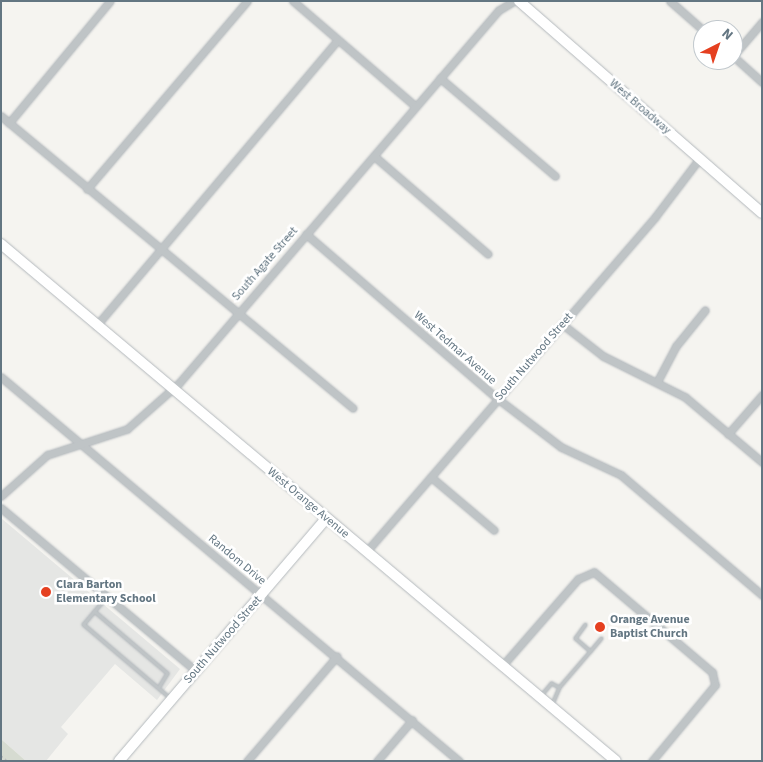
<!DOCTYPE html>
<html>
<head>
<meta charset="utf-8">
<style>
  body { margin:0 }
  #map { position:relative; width:763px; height:762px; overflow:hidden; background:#f5f4f0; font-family:"Source Sans 3",sans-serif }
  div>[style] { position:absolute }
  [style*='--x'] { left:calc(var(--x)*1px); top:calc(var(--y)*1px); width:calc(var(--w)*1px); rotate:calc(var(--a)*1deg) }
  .built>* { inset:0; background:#e5e6e4 }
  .green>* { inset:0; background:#d6dbd1 }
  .path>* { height:1px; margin-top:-0.5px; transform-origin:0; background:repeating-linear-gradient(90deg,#bbbdbf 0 2.5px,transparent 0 5px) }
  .roads { filter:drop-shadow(0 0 1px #b4b9bd) drop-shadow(0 0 1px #b4b9bd) }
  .lane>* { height:3px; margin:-1.5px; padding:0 1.5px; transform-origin:1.5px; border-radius:1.5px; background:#bfc4c6 }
  .street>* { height:7px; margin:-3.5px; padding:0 3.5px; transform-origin:3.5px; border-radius:3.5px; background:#bfc4c6 }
  .secondary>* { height:10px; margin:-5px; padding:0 5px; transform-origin:5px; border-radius:5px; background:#fff }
  .dots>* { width:14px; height:14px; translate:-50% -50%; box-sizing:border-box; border:2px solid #fff; border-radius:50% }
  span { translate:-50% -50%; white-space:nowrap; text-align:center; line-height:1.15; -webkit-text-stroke:5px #fff; paint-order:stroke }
  .street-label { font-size:12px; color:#637682 }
  .poi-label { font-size:12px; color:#637682; font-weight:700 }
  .left { translate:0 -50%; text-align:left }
  .frame { position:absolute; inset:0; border:2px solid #637682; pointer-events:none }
  .north { position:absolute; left:693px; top:20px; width:50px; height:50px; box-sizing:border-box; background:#fff; border:1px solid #c1c8cd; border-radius:50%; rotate:41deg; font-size:14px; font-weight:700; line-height:20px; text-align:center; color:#637682 }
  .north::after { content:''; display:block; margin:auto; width:18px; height:22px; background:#e54020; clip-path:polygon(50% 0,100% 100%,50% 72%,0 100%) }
</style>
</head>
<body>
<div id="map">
  <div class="built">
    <div style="clip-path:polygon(1px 518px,180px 669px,157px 700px,115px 664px,61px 727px,68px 734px,46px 761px,26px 761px,1px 739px)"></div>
  </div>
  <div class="green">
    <div style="clip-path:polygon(1px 739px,26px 761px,1px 761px)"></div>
  </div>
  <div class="path">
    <div style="--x:1;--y:755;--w:9;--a:41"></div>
  </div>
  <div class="roads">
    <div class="lane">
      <div style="--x:106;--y:597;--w:35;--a:130"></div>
      <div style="--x:83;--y:624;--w:116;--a:40.4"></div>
      <div style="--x:94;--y:611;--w:96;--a:40.3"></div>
      <div style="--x:167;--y:673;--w:17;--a:121"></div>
      <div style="--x:590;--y:651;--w:17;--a:-50"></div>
      <div style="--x:541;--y:695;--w:16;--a:-50"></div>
      <div style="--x:551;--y:683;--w:9;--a:27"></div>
      <div style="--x:551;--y:706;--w:21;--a:-67"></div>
      <div style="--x:559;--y:687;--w:48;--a:-49.3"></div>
      <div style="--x:590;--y:651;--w:20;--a:-139"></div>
      <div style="--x:575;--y:638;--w:17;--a:-54"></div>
    </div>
    <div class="street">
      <div style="--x:293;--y:1;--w:161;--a:40.7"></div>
      <div style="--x:670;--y:1;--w:44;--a:41.3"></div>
      <div style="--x:733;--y:56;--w:45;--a:-49.5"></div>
      <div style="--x:733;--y:56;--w:39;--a:42"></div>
      <div style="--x:440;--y:78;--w:151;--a:40.4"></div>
      <div style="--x:1;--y:116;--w:457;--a:39.7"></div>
      <div style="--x:9;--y:123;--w:158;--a:-50.4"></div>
      <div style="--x:374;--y:156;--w:150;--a:40.7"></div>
      <div style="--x:87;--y:189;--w:247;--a:-49.6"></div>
      <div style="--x:306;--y:234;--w:253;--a:40.7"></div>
      <div style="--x:498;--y:399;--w:79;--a:37.3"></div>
      <div style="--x:561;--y:447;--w:66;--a:25"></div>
      <div style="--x:621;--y:475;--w:185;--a:40.4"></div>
      <div style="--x:562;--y:324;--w:52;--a:38"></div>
      <div style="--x:603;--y:356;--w:92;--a:26.6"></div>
      <div style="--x:685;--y:397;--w:101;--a:40.2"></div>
      <div style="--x:96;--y:326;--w:373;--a:-49.8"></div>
      <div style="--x:1;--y:377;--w:598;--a:39.98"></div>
      <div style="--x:657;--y:382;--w:41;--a:-62.2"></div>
      <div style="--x:676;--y:346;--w:46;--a:-51.1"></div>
      <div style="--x:728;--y:434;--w:52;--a:-48.9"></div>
      <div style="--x:431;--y:477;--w:82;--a:40.1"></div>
      <div style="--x:1;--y:496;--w:62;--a:-41.7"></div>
      <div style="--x:47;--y:455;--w:84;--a:-18"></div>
      <div style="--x:127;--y:429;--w:69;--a:-41.5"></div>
      <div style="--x:179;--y:383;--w:491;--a:-49.4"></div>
      <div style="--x:499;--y:10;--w:17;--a:-31"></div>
      <div style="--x:1;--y:508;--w:254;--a:39.9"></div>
      <div style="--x:366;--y:552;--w:442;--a:-49.2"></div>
      <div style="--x:655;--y:217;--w:73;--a:-52.8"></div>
      <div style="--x:502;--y:666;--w:116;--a:-48.9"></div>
      <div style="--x:578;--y:579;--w:17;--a:-24"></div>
      <div style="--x:594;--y:572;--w:155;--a:40.3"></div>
      <div style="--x:712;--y:672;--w:13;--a:77"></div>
      <div style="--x:715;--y:685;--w:99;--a:129.7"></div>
      <div style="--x:247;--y:761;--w:138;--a:-49.4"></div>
      <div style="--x:377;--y:761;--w:54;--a:-49.5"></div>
    </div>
    <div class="secondary">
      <div style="--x:519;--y:1;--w:322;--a:41.1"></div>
      <div style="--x:1;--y:244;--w:803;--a:40.05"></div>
      <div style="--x:119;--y:761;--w:318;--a:-49.5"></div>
    </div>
  </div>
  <div class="dots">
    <div style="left:46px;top:592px;background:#e54020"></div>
    <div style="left:600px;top:627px;background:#e54020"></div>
  </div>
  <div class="street-label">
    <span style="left:640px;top:107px;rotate:41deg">West Broadway</span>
    <span style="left:265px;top:264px;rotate:-49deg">South Agate Street</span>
    <span style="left:455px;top:348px;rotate:41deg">West Tedmar Avenue</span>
    <span style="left:534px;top:357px;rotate:-49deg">South Nutwood Street</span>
    <span style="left:308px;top:503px;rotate:40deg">West Orange Avenue</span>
    <span style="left:237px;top:560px;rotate:40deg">Random Drive</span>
    <span style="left:223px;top:640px;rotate:-49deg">South Nutwood Street</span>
  </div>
  <div class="poi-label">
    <span class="left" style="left:56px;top:592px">Clara Barton<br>Elementary School</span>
    <span class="left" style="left:610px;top:627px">Orange Avenue<br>Baptist Church</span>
  </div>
  <div class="frame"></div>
  <div class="north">N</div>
</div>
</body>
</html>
